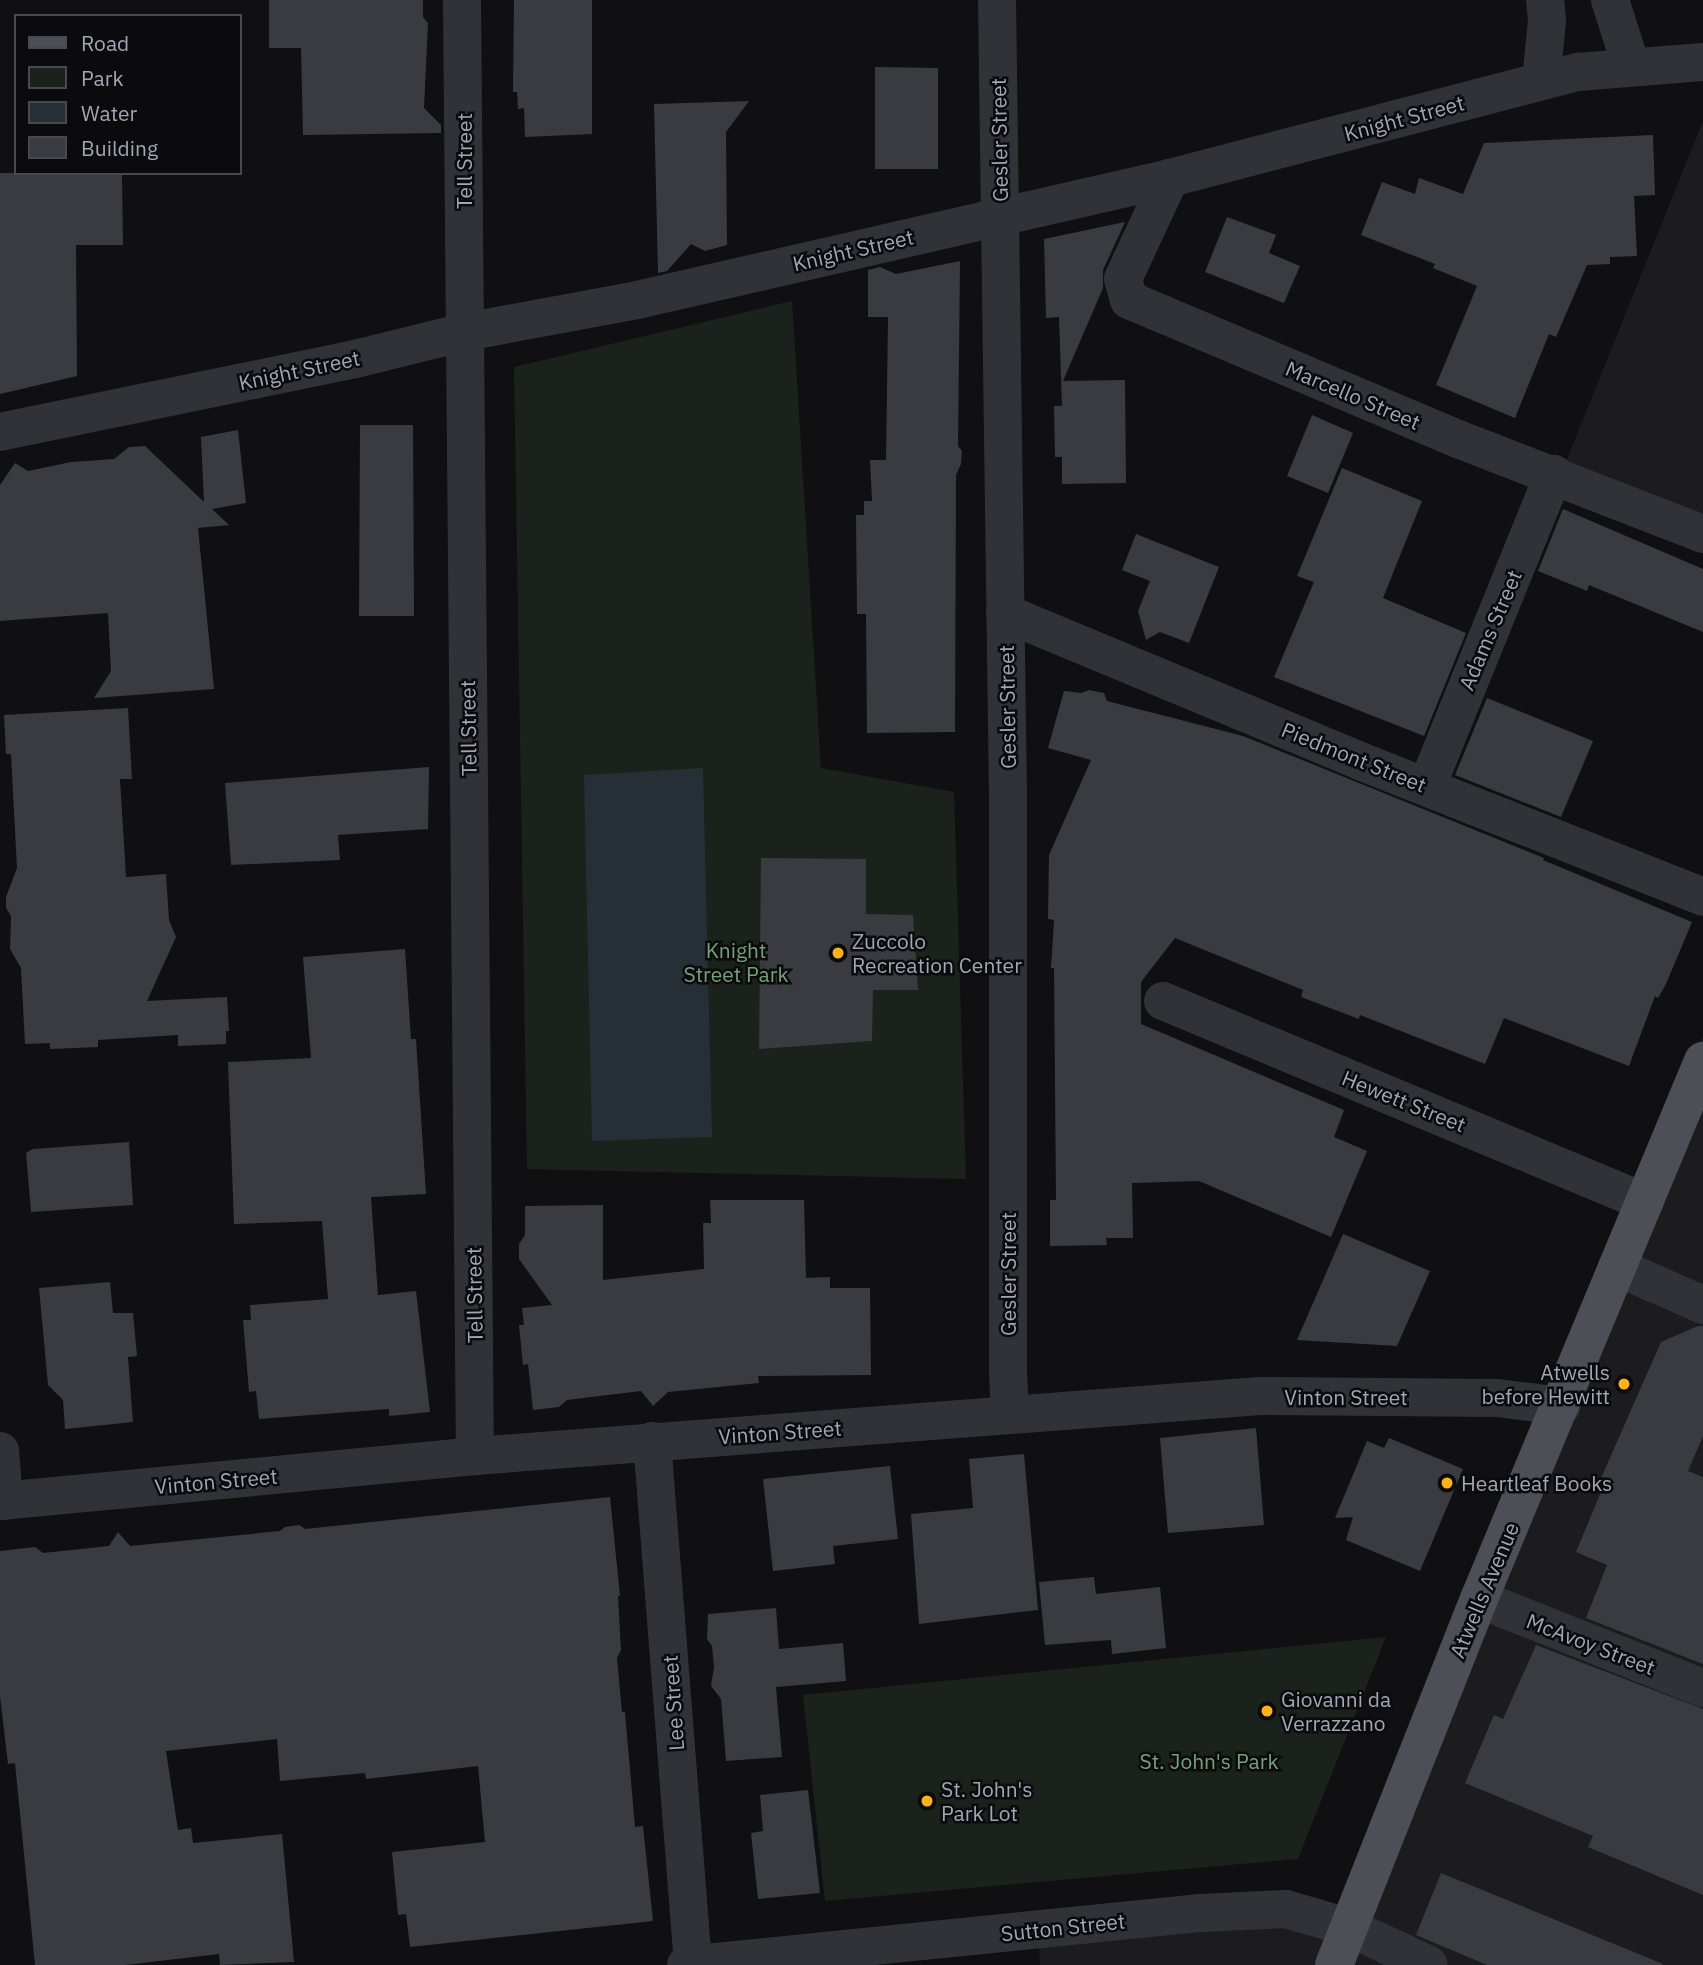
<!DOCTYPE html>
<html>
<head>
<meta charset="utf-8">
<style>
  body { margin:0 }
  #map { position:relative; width:1703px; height:1965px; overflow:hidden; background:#101012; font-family:"IBM Plex Sans",sans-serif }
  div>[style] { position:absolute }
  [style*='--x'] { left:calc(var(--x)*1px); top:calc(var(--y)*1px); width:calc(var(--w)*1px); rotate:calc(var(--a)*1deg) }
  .built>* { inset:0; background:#1c1c1f }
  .green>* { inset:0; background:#1a221b }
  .water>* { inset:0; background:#262f36 }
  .building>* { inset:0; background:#3a3b40 }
  .minor>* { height:38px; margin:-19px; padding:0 19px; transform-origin:19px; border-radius:19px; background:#313237 }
  .major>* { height:38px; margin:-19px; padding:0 19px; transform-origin:19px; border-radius:19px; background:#4d4f56 }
  .dots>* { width:19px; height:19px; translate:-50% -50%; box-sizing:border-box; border:4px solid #0b0b0d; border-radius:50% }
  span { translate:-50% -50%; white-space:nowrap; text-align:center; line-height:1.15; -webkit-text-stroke:5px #0b0b0d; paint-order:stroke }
  .street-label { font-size:21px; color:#a0a6b4 }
  .poi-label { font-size:21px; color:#a0a6b4 }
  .left { translate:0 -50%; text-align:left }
  .right { translate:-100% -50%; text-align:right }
  .park-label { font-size:21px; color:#75a178 }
  .legend { position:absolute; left:14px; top:14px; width:228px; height:161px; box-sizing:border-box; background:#0b0b0d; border:2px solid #474950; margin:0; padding:9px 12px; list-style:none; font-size:21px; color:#a0a6b4 }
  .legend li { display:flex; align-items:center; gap:14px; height:35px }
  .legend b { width:35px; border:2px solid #474950 }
</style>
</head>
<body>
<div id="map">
  <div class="built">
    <div style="clip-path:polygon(1703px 121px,1703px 546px,1555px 489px)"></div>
    <div style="clip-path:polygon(1703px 1037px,1703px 1965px,1040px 1965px,1038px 1925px,1340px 1907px)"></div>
  </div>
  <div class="green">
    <div style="clip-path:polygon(792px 301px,821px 768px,954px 792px,966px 1179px,527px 1169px,514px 367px)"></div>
    <div style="clip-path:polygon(1386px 1637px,1298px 1859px,825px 1901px,803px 1695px)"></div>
  </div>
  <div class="water">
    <div style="clip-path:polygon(703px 768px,712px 1137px,592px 1141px,584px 775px)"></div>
  </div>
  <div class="building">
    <div style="clip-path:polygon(269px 0,423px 0,423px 17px,428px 23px,424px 108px,441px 125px,441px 133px,303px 135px,301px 48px,269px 48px)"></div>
    <div style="clip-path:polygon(514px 0,592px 0,592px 134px,525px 137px,524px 108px,518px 109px,517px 92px,513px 92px)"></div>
    <div style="clip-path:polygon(875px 67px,938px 68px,938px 169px,875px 169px)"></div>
    <div style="clip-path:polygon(749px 101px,726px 132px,727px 245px,705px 251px,691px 244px,667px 271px,658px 273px,654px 104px)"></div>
    <div style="clip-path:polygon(1653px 135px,1655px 195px,1634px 196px,1637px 256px,1610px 257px,1610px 264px,1587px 265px,1556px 337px,1549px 334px,1515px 418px,1436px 385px,1477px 286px,1433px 268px,1435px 264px,1361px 235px,1382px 182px,1415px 194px,1419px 178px,1463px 194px,1484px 143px)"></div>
    <div style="clip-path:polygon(0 173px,122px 173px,123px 245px,76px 245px,77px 376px,0 394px)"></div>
    <div style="clip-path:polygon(1227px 217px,1276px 235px,1269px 253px,1300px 266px,1284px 303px,1205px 272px)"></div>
    <div style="clip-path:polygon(1125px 222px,1103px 270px,1103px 288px,1063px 381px,1125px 380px,1126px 483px,1062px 484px,1062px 457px,1055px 457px,1054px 406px,1062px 406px,1059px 317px,1046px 318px,1044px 239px)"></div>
    <div style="clip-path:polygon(960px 261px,958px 446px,962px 451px,961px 464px,956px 475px,955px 732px,867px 733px,866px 614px,857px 614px,856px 515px,864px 515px,864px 501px,872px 501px,870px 460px,886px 460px,888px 317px,868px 317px,868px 270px,880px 267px,896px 274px)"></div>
    <div style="clip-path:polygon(1312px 415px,1353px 433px,1328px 493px,1287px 476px)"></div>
    <div style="clip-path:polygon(360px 425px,413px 425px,414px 616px,359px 616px)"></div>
    <div style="clip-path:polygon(238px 430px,246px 503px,212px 509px,229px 525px,198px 528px,214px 689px,94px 698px,111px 671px,108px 613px,0 621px,0 485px,15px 463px,28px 471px,71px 462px,114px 459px,129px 447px,145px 446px,204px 502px,201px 437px)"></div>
    <div style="clip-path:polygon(1342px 468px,1422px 501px,1383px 598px,1466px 633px,1424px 736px,1274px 677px,1314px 582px,1297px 576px)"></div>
    <div style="clip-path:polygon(1563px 509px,1703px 569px,1703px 632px,1589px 585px,1587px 591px,1538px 571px)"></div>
    <div style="clip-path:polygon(1136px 534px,1219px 567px,1189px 643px,1160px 632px,1146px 640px,1138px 611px,1150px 581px,1122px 570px)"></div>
    <div style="clip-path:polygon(1089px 690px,1104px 693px,1107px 701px,1243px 736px,1544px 858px,1543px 860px,1692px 922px,1666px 984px,1658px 998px,1655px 996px,1629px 1066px,1504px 1018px,1485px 1064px,1360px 1015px,1359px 1019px,1301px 997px,1303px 990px,1175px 938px,1141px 982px,1141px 1024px,1344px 1110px,1334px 1137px,1367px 1151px,1331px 1237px,1199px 1181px,1132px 1183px,1133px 1238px,1106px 1238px,1107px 1245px,1050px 1246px,1050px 1200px,1056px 1200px,1054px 968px,1051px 968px,1054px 920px,1048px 919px,1049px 855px,1091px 760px,1048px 748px,1064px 691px,1081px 693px)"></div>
    <div style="clip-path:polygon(1487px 698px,1593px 741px,1561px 817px,1455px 775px)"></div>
    <div style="clip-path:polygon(128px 708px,132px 779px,120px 779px,126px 877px,166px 874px,169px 920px,176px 937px,147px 1001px,227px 997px,229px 1031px,226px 1031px,226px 1044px,178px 1046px,178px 1035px,98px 1040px,98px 1047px,50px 1049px,50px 1043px,25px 1044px,21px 968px,10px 949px,11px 916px,6px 908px,6px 897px,17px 868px,11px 754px,6px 754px,4px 715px)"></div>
    <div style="clip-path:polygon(429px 767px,428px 829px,338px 835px,340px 860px,231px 865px,225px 783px)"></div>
    <div style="clip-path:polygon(761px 858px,866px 859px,866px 914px,913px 915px,918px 990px,873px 990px,872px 1041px,759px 1049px)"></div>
    <div style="clip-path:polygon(405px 949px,411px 1039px,416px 1039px,426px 1194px,371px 1197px,378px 1295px,416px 1291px,430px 1412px,389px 1416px,389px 1409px,259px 1419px,256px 1391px,249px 1392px,243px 1320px,251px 1320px,250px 1305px,328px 1299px,322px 1221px,234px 1224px,228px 1062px,311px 1058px,303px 957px)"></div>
    <div style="clip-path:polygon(129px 1142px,133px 1205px,31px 1212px,26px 1153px,33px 1149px)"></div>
    <div style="clip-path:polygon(710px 1200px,804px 1200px,806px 1278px,830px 1277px,830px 1288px,870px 1288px,871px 1375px,758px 1376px,759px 1383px,668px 1392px,653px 1406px,641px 1391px,567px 1400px,559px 1407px,533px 1410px,528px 1364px,523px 1365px,519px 1325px,524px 1325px,522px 1308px,552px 1305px,519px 1259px,519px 1244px,525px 1235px,525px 1206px,603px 1205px,603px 1280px,704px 1269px,703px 1223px,711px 1223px)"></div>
    <div style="clip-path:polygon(1343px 1234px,1430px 1271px,1397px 1346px,1297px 1340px)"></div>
    <div style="clip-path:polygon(110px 1282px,113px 1313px,133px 1313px,137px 1356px,128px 1357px,133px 1422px,65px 1429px,63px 1400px,48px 1385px,39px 1288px)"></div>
    <div style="clip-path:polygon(1698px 1326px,1703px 1326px,1703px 1436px,1688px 1471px,1703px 1477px,1703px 1664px,1586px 1618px,1607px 1565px,1576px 1552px,1603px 1487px,1598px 1485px,1661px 1342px)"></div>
    <div style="clip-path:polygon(1256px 1428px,1264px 1525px,1168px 1533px,1160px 1438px)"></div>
    <div style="clip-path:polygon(1389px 1438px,1463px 1469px,1420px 1571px,1346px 1540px,1353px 1517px,1335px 1518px,1367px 1441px,1384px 1448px)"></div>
    <div style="clip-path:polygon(1024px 1454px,1038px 1610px,919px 1624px,911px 1514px,973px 1508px,969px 1459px)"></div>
    <div style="clip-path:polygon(890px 1466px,898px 1539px,833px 1546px,835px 1564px,773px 1571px,763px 1479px)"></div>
    <div style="clip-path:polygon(610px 1497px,620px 1596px,618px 1596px,621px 1650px,617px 1658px,622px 1712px,625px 1712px,635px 1827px,643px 1826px,653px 1921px,410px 1947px,406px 1914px,398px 1915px,392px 1852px,485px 1842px,478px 1766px,366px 1779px,365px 1773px,280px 1781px,277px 1739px,166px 1751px,178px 1830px,191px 1828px,193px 1843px,282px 1834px,294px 1962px,220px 1965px,219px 1954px,125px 1965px,35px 1965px,15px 1763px,8px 1764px,0 1696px,0 1551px,35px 1547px,43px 1553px,109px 1546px,118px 1532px,130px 1546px,280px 1531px,285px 1527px,299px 1525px,305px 1529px)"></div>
    <div style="clip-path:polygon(1094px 1577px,1096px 1594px,1160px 1587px,1166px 1648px,1112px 1654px,1111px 1640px,1045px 1645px,1039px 1582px)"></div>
    <div style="clip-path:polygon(776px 1608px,779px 1649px,843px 1643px,846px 1681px,776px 1687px,782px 1757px,726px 1761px,721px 1699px,711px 1686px,714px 1667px,712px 1646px,707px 1639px,708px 1614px)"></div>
    <div style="clip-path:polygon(1536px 1645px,1703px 1709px,1703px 1895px,1588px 1847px,1593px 1836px,1465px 1783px,1494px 1715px,1503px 1719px)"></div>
    <div style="clip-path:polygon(808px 1790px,820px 1893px,758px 1899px,751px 1833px,763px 1831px,760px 1795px)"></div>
    <div style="clip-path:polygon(1441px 1873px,1663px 1964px,1663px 1965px,1487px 1965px,1435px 1943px,1416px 1935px)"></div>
  </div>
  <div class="minor">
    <div style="--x:462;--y:0;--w:1456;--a:89.49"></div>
    <div style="--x:997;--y:0;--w:797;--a:89.21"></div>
    <div style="--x:1008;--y:797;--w:576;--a:90"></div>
    <div style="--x:1008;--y:1373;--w:41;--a:87.2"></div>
    <div style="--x:1610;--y:0;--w:69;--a:72.3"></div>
    <div style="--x:1541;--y:81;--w:60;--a:-84.3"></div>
    <div style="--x:1547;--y:21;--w:21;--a:-95"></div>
    <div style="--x:1170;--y:178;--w:111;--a:115"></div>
    <div style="--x:1123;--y:279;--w:22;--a:74"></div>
    <div style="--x:1129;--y:300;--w:357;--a:22.9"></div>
    <div style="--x:1458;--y:439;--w:263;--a:21.2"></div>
    <div style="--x:0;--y:432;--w:362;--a:-11.6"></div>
    <div style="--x:355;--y:359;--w:113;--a:-13.8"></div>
    <div style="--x:465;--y:332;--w:175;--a:-10.5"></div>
    <div style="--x:637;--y:300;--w:547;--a:-12.89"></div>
    <div style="--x:1170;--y:178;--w:422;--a:-14.6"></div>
    <div style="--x:1578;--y:72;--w:125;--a:-4.6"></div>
    <div style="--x:1005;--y:613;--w:385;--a:22.6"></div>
    <div style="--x:1360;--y:761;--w:369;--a:21.6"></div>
    <div style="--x:1427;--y:786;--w:337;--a:-67.9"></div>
    <div style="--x:1163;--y:1001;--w:522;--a:22.64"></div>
    <div style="--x:1617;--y:1267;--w:94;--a:23.8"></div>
    <div style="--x:652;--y:1441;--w:525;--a:85.52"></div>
    <div style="--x:0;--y:1451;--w:50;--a:85.4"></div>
    <div style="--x:0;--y:1501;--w:477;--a:-5.4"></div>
    <div style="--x:475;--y:1456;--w:787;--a:-4.37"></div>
    <div style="--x:1260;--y:1396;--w:237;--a:0.5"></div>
    <div style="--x:1497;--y:1398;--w:65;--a:7"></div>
    <div style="--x:1479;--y:1599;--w:241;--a:21.7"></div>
    <div style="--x:686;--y:1965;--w:517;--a:-5.78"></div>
    <div style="--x:1200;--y:1913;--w:86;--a:-2.7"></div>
    <div style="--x:1286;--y:1909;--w:65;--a:16.2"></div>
    <div style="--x:1348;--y:1927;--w:89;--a:25.1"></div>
  </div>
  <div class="major">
    <div style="--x:1334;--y:1965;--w:394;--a:-68.4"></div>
    <div style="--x:1479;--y:1599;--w:583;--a:-67.4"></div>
  </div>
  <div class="dots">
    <div style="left:838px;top:953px;background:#ffb11b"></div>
    <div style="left:1624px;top:1384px;background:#ffb11b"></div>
    <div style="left:1447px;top:1483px;background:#ffb11b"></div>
    <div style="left:1267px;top:1711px;background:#ffb11b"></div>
    <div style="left:927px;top:1801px;background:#ffb11b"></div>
  </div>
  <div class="street-label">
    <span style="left:1404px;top:118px;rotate:-15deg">Knight Street</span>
    <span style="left:999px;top:140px;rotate:-91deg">Gesler Street</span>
    <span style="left:464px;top:161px;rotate:-90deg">Tell Street</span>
    <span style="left:853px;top:250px;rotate:-13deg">Knight Street</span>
    <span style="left:299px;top:370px;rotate:-12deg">Knight Street</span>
    <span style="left:1353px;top:395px;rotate:23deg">Marcello Street</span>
    <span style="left:1490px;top:630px;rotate:-67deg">Adams Street</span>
    <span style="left:1007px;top:707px;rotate:-91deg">Gesler Street</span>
    <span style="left:468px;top:728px;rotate:-91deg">Tell Street</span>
    <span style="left:1354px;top:757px;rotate:22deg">Piedmont Street</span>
    <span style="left:1404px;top:1101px;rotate:22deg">Hewett Street</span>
    <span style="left:1008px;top:1274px;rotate:-90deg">Gesler Street</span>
    <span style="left:474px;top:1295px;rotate:-91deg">Tell Street</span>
    <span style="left:1346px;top:1397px">Vinton Street</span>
    <span style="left:780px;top:1432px;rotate:-4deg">Vinton Street</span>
    <span style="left:216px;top:1481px;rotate:-5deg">Vinton Street</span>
    <span style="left:1484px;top:1590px;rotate:-67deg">Atwells Avenue</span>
    <span style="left:1591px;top:1644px;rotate:21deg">McAvoy Street</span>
    <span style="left:673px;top:1703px;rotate:-94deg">Lee Street</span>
    <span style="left:1063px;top:1927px;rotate:-6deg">Sutton Street</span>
  </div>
  <div class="poi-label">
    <span class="left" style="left:852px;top:953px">Zuccolo<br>Recreation Center</span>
    <span class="right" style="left:1610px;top:1384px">Atwells<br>before Hewitt</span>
    <span class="left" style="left:1461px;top:1483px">Heartleaf Books</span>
    <span class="left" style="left:1281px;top:1711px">Giovanni da<br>Verrazzano</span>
    <span class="left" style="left:941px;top:1801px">St. John's<br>Park Lot</span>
  </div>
  <div class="park-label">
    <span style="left:736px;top:962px">Knight<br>Street Park</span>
    <span style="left:1209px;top:1761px">St. John's Park</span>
  </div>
  <ul class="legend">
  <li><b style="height:9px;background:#4d4f56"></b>Road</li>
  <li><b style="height:19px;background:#1a221b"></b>Park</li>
  <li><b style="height:19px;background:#262f36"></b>Water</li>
  <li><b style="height:19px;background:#3a3b40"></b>Building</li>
  </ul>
</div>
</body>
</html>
